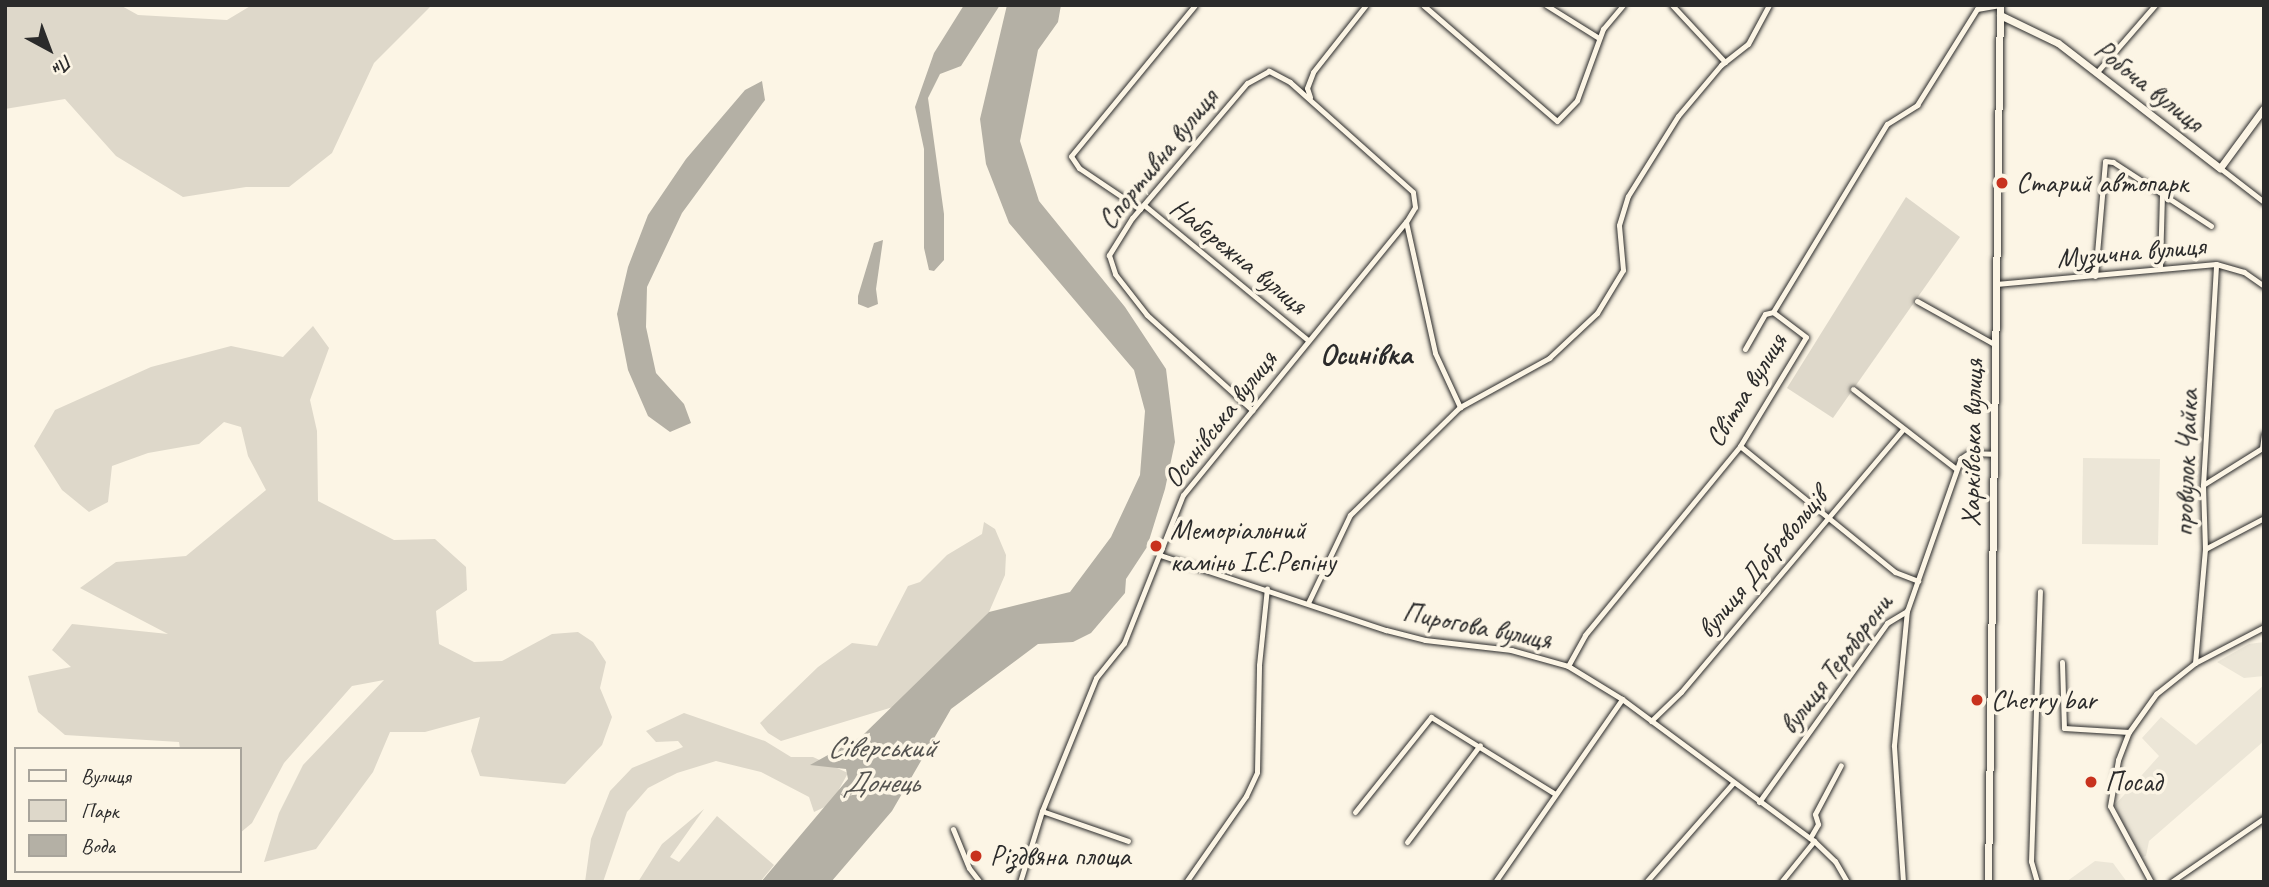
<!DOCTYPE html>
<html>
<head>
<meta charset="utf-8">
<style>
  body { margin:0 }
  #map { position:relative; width:2269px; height:887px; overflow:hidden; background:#fcf5e5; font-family:Caveat,sans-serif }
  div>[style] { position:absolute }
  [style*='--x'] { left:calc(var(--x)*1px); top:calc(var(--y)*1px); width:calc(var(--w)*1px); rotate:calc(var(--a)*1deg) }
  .built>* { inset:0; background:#ece6d7 }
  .green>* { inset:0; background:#ded8ca }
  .water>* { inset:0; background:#b4b0a5 }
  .roads { filter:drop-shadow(0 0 2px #2b2b2b) drop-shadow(0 0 2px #2b2b2b) }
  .minor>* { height:5px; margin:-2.5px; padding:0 2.5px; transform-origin:2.5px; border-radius:2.5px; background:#fcf5e5 }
  .tertiary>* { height:7px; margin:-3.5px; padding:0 3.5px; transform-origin:3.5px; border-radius:3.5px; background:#fcf5e5 }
  .dots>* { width:19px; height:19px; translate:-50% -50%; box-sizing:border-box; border:4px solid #fcf5e5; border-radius:50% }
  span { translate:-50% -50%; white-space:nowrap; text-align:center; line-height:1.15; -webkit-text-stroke:7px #fcf5e5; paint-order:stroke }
  .street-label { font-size:28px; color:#2b2b2b }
  .poi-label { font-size:28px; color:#2b2b2b }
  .left { translate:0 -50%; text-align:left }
  .neighbourhood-label { font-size:30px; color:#2b2b2b; font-weight:700 }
  .water-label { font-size:30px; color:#545350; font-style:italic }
  .frame { position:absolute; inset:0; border:7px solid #2b2b2b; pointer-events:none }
  .legend { position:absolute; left:14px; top:747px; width:228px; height:126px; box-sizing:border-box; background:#fcf5e5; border:2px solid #a8a49b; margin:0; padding:9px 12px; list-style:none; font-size:21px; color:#2b2b2b }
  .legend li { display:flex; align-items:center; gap:14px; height:35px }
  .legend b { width:35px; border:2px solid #a8a49b }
  .north { position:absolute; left:14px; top:14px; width:70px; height:70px; -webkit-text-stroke:5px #fcf5e5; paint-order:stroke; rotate:139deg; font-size:19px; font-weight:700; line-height:28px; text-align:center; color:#2b2b2b }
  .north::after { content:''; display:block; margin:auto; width:24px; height:32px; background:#2b2b2b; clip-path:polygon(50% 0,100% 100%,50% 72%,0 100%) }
</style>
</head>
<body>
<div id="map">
  <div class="built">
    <div style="clip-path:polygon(2083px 458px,2160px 459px,2158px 545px,2082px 544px)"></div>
    <div style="clip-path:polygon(2264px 642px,2264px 676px,2244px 678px,2217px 662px,2249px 644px)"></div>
    <div style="clip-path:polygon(2264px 685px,2264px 741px,2149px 841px,2146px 856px,2136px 859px,2115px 805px,2159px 756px,2142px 738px,2161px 717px,2196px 745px)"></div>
    <div style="clip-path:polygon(2095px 861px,2113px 863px,2127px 882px,2066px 882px)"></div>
  </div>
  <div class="green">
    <div style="clip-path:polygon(5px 5px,120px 5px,138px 15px,227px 20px,252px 5px,432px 5px,374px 63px,332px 153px,289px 187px,246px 187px,183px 197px,116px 156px,65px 99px,5px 109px)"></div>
    <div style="clip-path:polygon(1906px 197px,1960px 237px,1833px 418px,1787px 388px)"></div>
    <div style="clip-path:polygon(313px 326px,329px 348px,310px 400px,317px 431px,318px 501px,394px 540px,435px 539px,466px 567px,467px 590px,436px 611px,439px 644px,474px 662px,502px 661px,552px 634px,578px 632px,593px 642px,606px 662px,600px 688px,612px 717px,602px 745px,565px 784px,480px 776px,471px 751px,480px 717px,425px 732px,390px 732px,373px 772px,316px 849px,264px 862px,279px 813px,303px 765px,384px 680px,352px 686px,284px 763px,252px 823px,240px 833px,240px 749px,180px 749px,179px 742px,65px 735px,38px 712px,28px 676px,71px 667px,52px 650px,72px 624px,168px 634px,80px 588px,116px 562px,186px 556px,266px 490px,248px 456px,241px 427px,224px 422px,199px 444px,148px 453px,112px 466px,108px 502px,89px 512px,62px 490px,34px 446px,55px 410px,151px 367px,231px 346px,283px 357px)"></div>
    <div style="clip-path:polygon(984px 522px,995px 529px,1006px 555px,1005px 575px,989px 612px,893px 707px,781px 741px,768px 733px,760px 723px,818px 667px,852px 643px,877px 646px,908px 586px,920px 582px,947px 555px,982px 534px)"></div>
    <div style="clip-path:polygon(684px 713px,765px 741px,791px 757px,813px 757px,848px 773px,831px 804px,814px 812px,809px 797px,761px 772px,716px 761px,677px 773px,648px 788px,627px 812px,603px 882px,585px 882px,591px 839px,610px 791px,632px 768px,683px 747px,678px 741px,656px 742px,646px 731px)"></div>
    <div style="clip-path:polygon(704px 809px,670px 857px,679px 862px,717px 816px,774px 865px,760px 882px,638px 882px,662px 844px)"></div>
  </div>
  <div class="water">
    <div style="clip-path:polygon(964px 5px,1000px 5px,961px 66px,940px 74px,928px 98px,944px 214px,944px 260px,934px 271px,929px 270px,924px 248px,924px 149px,915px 107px,934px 53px)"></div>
    <div style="clip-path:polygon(1007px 5px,1061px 5px,1058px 22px,1038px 50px,1020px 141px,1039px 201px,1125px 307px,1166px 369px,1175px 442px,1165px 489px,1147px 547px,1126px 579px,1125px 593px,1091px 633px,1073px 642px,1038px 644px,951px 709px,892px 811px,831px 882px,761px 882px,848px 779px,846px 769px,810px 765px,862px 736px,989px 612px,1070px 592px,1111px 537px,1140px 475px,1145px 411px,1134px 370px,1009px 223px,986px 164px,980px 119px)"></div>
    <div style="clip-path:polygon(762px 81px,765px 100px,682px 213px,647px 287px,646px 327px,656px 373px,684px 404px,691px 423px,670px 432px,648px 416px,628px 370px,617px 314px,628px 267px,648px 215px,686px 159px,745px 90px)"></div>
    <div style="clip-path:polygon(883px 240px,876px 289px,878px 304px,868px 308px,858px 304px,858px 296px,874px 243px)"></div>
  </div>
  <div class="roads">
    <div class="minor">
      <div style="--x:1423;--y:5;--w:177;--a:40.9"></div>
      <div style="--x:1557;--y:121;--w:29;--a:-46"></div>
      <div style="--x:1577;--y:100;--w:76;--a:-69.9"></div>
      <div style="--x:1603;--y:29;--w:31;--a:-50"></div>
      <div style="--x:1546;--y:5;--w:62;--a:31.9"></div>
      <div style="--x:1672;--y:5;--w:78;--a:47.1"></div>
      <div style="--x:2097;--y:72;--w:89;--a:-49.1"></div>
      <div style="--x:1310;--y:97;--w:9;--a:-108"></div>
      <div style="--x:1307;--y:88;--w:17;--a:-69"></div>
      <div style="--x:1313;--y:72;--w:85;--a:-51.7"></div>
      <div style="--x:2220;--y:168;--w:56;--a:37.7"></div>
      <div style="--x:1144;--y:205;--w:212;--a:39.5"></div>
      <div style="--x:1140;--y:209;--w:73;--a:-146.1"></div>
      <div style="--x:1079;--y:168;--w:14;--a:-124"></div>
      <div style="--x:1071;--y:156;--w:195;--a:-50.6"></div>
      <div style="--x:1406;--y:222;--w:134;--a:77.5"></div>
      <div style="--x:1435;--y:353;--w:60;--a:65.2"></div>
      <div style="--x:2160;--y:266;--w:73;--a:-88.4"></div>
      <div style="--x:2095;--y:276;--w:115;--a:-85"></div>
      <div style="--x:2105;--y:161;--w:8;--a:7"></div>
      <div style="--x:2113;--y:162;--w:117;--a:33.1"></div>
      <div style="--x:1996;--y:284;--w:221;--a:-5.2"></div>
      <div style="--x:2216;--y:264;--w:29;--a:16"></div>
      <div style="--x:2244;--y:272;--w:24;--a:35"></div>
      <div style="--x:1917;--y:301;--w:88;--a:29.2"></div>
      <div style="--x:1745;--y:349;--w:40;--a:-60.3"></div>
      <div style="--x:1765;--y:314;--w:8;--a:-14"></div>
      <div style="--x:1853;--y:389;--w:129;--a:37.8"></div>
      <div style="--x:1740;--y:446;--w:200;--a:39.1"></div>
      <div style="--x:1895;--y:572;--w:25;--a:21"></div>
      <div style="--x:2262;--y:448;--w:14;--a:-82"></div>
      <div style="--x:2203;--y:485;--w:72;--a:-31.9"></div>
      <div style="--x:2205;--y:549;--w:67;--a:-27.7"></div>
      <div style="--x:1160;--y:555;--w:238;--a:18.4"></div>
      <div style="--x:1386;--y:630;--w:40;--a:14.4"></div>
      <div style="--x:1425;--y:640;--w:87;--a:6.6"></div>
      <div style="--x:1511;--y:650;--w:59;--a:15.7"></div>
      <div style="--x:1568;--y:666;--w:63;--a:31.4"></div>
      <div style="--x:1622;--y:699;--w:239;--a:36.5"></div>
      <div style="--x:1814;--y:841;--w:29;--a:44"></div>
      <div style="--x:1835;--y:861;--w:24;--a:60"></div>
      <div style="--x:1308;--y:603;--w:98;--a:-64.5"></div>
      <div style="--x:1350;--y:515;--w:154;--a:-44.5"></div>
      <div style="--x:1460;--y:407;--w:102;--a:-28.8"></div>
      <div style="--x:1549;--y:358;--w:66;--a:-43.2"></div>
      <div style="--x:1597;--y:313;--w:50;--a:-58.8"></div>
      <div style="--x:1623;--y:270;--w:45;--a:-95.1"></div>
      <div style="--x:1619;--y:225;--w:30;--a:-73"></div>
      <div style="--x:1628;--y:196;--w:94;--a:-58"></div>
      <div style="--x:1678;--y:116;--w:67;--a:-49.9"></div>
      <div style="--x:1721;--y:65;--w:34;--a:-38"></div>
      <div style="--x:1748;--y:44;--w:44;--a:-61.7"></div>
      <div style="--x:2062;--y:662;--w:66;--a:88.3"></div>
      <div style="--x:2064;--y:728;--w:65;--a:3.5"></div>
      <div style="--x:2195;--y:663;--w:114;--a:-85"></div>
      <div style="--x:2205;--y:549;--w:64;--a:-91.8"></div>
      <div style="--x:2203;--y:485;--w:221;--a:-86.6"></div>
      <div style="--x:1568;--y:666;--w:35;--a:-61"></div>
      <div style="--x:1585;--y:635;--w:244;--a:-50.6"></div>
      <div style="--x:1740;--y:446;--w:127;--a:-58.8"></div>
      <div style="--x:1806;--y:337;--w:41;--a:-142.9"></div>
      <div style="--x:1773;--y:312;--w:220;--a:-58.8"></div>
      <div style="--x:1887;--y:124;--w:36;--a:-32"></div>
      <div style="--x:1917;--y:105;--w:113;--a:-58"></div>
      <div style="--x:1977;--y:9;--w:23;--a:-10"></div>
      <div style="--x:1651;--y:721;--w:42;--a:-44"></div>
      <div style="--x:1681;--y:692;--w:344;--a:-49.8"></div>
      <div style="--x:1759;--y:802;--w:220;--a:-54.4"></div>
      <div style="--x:1887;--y:623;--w:23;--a:-31"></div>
      <div style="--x:1907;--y:611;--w:162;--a:-70.6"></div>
      <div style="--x:1961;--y:458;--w:9;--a:-32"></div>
      <div style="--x:1969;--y:453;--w:24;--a:2"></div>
      <div style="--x:1042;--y:811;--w:91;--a:19.2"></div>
      <div style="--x:1355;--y:812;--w:122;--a:-51.3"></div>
      <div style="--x:1431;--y:717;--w:146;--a:31.8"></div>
      <div style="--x:953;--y:829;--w:42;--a:67.7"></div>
      <div style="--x:969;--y:868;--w:18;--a:52"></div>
      <div style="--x:1810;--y:838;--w:16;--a:-60"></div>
      <div style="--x:1818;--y:824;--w:10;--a:-107"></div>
      <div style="--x:1815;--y:814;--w:55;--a:-62"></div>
      <div style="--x:1407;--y:842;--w:121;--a:-53"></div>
      <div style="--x:1020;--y:882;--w:74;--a:-72.8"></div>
      <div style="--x:1042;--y:811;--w:144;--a:-67.9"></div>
      <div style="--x:1096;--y:678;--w:45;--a:-51.3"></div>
      <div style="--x:1124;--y:643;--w:159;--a:-68.3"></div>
      <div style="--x:1183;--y:495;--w:353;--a:-50.8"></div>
      <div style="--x:1406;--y:222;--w:17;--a:-59"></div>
      <div style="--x:1415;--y:207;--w:15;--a:-98"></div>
      <div style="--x:1413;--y:192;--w:165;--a:-138.2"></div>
      <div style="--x:1290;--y:82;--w:24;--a:-152"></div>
      <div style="--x:1269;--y:71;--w:25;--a:151"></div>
      <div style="--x:1247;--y:83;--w:177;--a:130.4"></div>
      <div style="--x:1132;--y:218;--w:44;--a:121.9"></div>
      <div style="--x:1109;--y:255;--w:20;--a:72"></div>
      <div style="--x:1115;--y:274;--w:52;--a:52"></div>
      <div style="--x:1147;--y:315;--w:142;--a:42.1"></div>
      <div style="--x:1186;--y:882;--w:105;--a:-55.1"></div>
      <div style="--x:1246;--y:796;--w:26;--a:-65"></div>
      <div style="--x:1257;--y:772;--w:107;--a:-88.9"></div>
      <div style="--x:1259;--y:665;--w:77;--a:-84.1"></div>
      <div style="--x:1495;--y:882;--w:223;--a:-55.2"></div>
      <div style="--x:1646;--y:882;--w:132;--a:-48.7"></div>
      <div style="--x:1781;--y:882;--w:53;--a:-51.2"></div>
      <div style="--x:1903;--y:882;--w:137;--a:-93.8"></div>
      <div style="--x:1894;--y:745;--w:135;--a:-84.5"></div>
      <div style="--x:2037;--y:882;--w:22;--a:-106"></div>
      <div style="--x:2031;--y:861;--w:270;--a:-88.1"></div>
      <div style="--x:2151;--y:882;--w:86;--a:-118.3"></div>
      <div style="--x:2110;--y:806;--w:47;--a:-80.1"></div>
      <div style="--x:2118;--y:760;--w:30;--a:-69"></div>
      <div style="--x:2129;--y:732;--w:47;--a:-54.6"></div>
      <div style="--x:2156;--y:694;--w:50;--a:-38.5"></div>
      <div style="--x:2195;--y:663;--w:78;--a:-27.6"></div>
      <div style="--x:2171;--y:882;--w:113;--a:-34.5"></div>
    </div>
    <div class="tertiary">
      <div style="--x:2000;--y:15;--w:64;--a:25.8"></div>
      <div style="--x:2058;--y:43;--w:205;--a:37.7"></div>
      <div style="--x:2220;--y:168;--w:74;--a:-53.7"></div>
      <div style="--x:1988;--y:882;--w:877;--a:-89.22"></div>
    </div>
  </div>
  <div class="dots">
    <div style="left:2002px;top:183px;background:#c8321e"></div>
    <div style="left:1156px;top:546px;background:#c8321e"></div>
    <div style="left:1977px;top:700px;background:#c8321e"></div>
    <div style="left:2091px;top:782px;background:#c8321e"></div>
    <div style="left:976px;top:856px;background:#c8321e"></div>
  </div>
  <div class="street-label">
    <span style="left:2149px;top:86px;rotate:38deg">Робоча вулиця</span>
    <span style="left:1158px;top:159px;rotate:-51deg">Спортивна вулиця</span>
    <span style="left:2131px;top:252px;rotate:-5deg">Музична вулиця</span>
    <span style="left:1239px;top:256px;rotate:39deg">Набережна вулиця</span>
    <span style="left:1746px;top:390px;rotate:-58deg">Світла вулиця</span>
    <span style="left:1220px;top:419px;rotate:-52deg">Осинівська вулиця</span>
    <span style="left:1972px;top:443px;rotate:-89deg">Харківська вулиця</span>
    <span style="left:2186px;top:463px;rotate:-88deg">провулок Чайка</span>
    <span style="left:1762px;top:563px;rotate:-50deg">вулиця Добровольців</span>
    <span style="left:1477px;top:626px;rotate:11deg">Пирогова вулиця</span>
    <span style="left:1836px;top:664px;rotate:-53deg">вулиця Тероборони</span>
  </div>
  <div class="poi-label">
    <span class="left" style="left:2016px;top:183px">Старий автопарк</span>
    <span class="left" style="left:1170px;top:546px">Меморіальний<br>камінь І.Є.Рєпіну</span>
    <span class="left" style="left:1991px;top:700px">Cherry bar</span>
    <span class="left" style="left:2105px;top:782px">Посад</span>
    <span class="left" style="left:990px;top:856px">Різдвяна площа</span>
  </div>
  <div class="neighbourhood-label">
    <span style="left:1366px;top:354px">Осинівка</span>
  </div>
  <div class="water-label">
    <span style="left:881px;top:764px">Сіверський<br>Донець</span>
  </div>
  <div class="frame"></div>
  <ul class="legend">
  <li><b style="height:9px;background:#fcf5e5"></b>Вулиця</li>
  <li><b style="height:19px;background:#ded8ca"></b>Парк</li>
  <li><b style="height:19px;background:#b4b0a5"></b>Вода</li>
  </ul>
  <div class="north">Пн</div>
</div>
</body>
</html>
